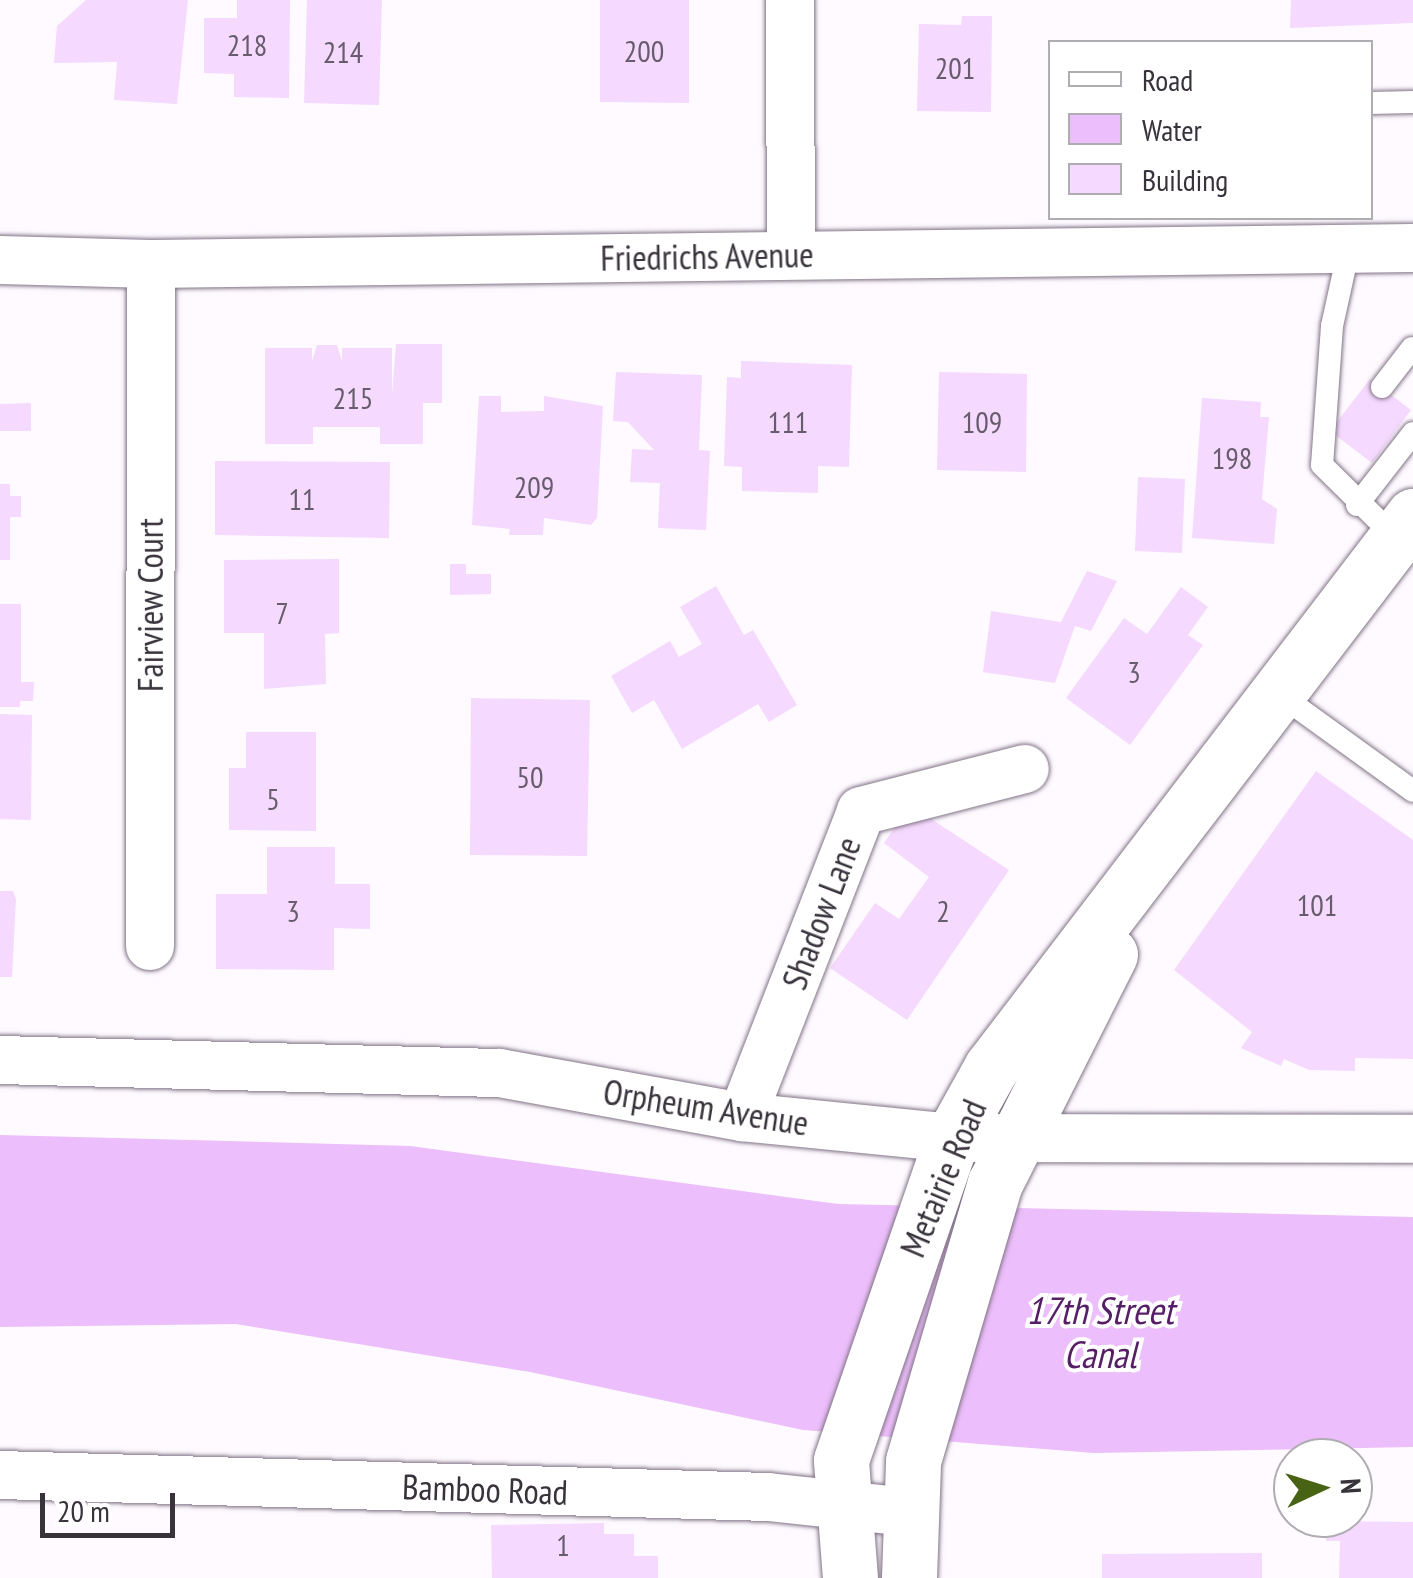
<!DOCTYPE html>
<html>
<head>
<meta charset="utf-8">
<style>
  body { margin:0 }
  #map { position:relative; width:1413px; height:1578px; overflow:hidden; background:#fefaff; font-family:"PT Sans Narrow",sans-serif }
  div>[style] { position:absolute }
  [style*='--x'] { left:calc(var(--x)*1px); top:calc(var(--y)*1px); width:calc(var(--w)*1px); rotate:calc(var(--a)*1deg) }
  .water>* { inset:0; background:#ecbefb }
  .building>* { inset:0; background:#f5d9fe }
  .roads { filter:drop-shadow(0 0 2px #827487) drop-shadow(0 0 2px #827487) }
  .service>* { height:22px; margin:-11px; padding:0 11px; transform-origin:11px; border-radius:11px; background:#fff }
  .minor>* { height:48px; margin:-24px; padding:0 24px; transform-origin:24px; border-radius:24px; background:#fff }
  .secondary>* { height:55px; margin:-27.5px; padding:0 27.5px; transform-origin:27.5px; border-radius:27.5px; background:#fff }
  span { translate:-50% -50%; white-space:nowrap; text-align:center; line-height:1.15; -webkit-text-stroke:8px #fff; paint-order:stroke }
  .number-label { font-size:30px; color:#675c6c }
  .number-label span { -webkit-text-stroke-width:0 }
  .street-label { font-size:35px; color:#38323b }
  .water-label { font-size:38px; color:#551e65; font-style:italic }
  .legend { position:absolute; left:1048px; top:40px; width:325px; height:180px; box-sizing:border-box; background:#fff; border:2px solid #afadb1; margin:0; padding:12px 18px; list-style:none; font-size:30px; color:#38323b }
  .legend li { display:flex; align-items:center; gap:20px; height:50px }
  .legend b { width:50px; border:2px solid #afadb1 }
  .north { position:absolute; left:1273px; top:1438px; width:100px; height:100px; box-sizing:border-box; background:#fff; border:2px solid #afadb1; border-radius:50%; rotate:86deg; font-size:28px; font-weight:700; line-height:40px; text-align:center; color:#38323b }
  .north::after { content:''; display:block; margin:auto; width:35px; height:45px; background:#486314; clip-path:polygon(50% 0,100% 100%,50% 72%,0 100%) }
  .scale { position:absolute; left:40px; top:1493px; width:135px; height:45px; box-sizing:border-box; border:5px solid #38323b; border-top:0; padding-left:12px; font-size:30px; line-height:35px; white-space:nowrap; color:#38323b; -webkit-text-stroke:8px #fff; paint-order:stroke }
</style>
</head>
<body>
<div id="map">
  <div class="water">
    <div style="clip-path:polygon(0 1135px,410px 1146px,838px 1204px,1413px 1217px,1413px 1447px,1094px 1453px,803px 1430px,530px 1372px,236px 1324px,0 1327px)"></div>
  </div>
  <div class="building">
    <div style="clip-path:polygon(86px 0,188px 0,177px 104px,114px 100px,117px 62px,54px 63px,57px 26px)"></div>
    <div style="clip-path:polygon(237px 0,290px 0,289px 98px,234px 97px,234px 74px,204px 73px,204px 18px,237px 18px)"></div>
    <div style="clip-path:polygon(307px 0,382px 0,379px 105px,304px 103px)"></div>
    <div style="clip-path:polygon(600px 0,689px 0,689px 103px,600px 102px)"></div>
    <div style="clip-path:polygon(1291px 0,1413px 0,1413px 23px,1290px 28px)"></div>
    <div style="clip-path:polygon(962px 16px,992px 16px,991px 112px,917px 111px,919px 24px,961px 25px)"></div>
    <div style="clip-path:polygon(396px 344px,442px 344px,442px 403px,423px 403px,423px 444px,380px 444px,380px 427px,313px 427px,313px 444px,265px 444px,265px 348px,312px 348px,312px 361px,317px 345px,337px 345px,342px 361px,342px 348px,392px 348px,392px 394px)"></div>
    <div style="clip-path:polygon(741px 361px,852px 365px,849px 467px,818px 466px,818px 493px,742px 491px,742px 467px,724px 466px,727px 377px,741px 378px)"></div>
    <div style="clip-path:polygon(616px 372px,702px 375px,699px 450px,710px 451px,706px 530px,658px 528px,660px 483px,630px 482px,632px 449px,654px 450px,628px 422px,613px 421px)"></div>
    <div style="clip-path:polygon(939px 372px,1027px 374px,1026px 472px,937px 470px)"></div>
    <div style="clip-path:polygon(1370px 379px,1411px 410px,1372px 463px,1330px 431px)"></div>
    <div style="clip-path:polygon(479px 396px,501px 396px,501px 412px,544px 411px,544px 396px,603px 406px,597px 518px,591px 525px,544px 518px,543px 535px,509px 535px,510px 529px,472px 525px)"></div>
    <div style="clip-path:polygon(1202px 398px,1261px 402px,1260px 417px,1269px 417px,1262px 499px,1277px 509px,1274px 544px,1192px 538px)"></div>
    <div style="clip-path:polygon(31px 403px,31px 431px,0 431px,0 404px)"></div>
    <div style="clip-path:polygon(215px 461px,390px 462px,389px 538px,215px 535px)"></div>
    <div style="clip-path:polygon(1138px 477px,1185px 479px,1182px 553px,1135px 551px)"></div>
    <div style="clip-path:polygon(0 484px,10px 484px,10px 496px,21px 496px,21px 517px,10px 517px,10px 560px,0 560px)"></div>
    <div style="clip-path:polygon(339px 559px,339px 633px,325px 634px,326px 684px,264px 689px,264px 633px,224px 633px,224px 560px)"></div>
    <div style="clip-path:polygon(450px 564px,466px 564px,466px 574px,491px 574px,491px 594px,450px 595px)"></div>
    <div style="clip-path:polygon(1087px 571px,1117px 581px,1091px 631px,1075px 626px,1055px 683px,983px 672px,991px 611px,1061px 622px)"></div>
    <div style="clip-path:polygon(716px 586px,744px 635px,753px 630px,797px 705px,769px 722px,758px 704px,682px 749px,654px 700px,632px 713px,611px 676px,670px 641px,679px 657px,702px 644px,680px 607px)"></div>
    <div style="clip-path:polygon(1181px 587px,1208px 607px,1188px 635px,1203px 645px,1130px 745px,1066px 698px,1124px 618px,1147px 634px)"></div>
    <div style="clip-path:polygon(0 604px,21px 604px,21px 682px,34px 682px,33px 701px,20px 701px,20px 707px,0 707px)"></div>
    <div style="clip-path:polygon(471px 698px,590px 700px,587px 856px,470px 855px)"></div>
    <div style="clip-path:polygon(0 714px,32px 715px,31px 820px,0 819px)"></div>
    <div style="clip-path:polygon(246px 732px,316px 732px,316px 831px,229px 830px,229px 768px,246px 768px)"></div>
    <div style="clip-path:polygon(1316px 771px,1413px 840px,1413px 1059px,1355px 1058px,1355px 1071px,1309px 1070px,1284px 1059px,1281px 1066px,1241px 1048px,1252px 1032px,1174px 970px)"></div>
    <div style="clip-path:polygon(910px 805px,1009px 870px,907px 1020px,830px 968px,875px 903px,899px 919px,929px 877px,884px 843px)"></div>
    <div style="clip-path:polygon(267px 847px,335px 847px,335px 884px,370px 884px,370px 929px,334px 928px,334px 970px,216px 969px,216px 894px,267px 894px)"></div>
    <div style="clip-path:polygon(0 891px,13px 891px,16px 899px,12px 977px,0 977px)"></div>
    <div style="clip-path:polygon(1326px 1521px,1413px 1522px,1413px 1578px,1339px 1578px,1340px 1541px,1326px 1541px)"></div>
    <div style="clip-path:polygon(604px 1523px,604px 1534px,634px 1534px,634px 1556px,658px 1556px,658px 1578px,492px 1578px,491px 1525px)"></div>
    <div style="clip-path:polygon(1262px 1553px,1262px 1578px,1102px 1578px,1102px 1554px)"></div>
  </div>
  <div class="roads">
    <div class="service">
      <div style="--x:1370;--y:103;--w:43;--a:-1.3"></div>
      <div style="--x:1350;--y:244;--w:84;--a:102.4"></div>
      <div style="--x:1332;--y:326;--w:139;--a:94.1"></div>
      <div style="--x:1322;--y:465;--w:104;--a:44.6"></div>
      <div style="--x:1382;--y:387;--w:49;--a:-52.4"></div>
      <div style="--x:1357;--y:505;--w:91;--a:-52.1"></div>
      <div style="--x:1279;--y:694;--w:165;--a:35.9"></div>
    </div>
    <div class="minor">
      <div style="--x:790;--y:0;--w:255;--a:89.8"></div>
      <div style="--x:0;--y:260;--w:151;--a:1.5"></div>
      <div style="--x:151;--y:264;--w:1262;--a:-0.73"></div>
      <div style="--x:150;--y:946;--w:682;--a:-89.92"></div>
      <div style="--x:0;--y:1060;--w:499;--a:1.5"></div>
      <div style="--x:499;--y:1073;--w:247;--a:10.3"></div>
      <div style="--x:742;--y:1117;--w:211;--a:5.7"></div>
      <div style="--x:952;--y:1138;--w:461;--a:0.1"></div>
      <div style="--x:742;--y:1117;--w:328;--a:-68.7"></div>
      <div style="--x:861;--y:811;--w:169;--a:-14.4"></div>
      <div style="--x:0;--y:1475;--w:768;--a:1.64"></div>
      <div style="--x:768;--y:1497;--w:142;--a:6.1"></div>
    </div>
    <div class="secondary">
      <div style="--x:850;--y:1578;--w:118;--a:-94.4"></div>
      <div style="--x:841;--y:1460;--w:341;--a:-71"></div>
      <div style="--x:952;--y:1138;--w:80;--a:-60.9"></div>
      <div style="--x:991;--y:1068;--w:695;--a:-52.6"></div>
      <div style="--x:909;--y:1578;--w:117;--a:-88"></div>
      <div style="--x:913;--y:1461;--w:290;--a:-73.6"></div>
      <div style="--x:995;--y:1183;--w:256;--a:-63.3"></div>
    </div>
  </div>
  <div class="number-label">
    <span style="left:247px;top:45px">218</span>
    <span style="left:644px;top:51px">200</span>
    <span style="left:343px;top:52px">214</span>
    <span style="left:955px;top:68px">201</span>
    <span style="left:353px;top:398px">215</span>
    <span style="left:788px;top:422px">111</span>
    <span style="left:982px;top:422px">109</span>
    <span style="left:1232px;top:458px">198</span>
    <span style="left:534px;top:487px">209</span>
    <span style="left:302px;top:499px">11</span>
    <span style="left:282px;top:613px">7</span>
    <span style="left:1134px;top:672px">3</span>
    <span style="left:530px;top:777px">50</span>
    <span style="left:273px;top:799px">5</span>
    <span style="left:1317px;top:905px">101</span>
    <span style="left:293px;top:911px">3</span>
    <span style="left:943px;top:911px">2</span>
    <span style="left:563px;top:1545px">1</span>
  </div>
  <div class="street-label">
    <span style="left:707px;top:256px;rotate:-1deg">Friedrichs Avenue</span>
    <span style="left:150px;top:605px;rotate:-90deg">Fairview Court</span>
    <span style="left:821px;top:913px;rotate:-69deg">Shadow Lane</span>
    <span style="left:706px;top:1107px;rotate:9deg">Orpheum Avenue</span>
    <span style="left:943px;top:1178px;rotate:-67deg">Metairie Road</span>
    <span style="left:485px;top:1489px;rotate:2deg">Bamboo Road</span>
  </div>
  <div class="water-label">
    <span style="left:1100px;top:1332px">17th Street<br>Canal</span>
  </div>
  <ul class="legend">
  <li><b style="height:12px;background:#fff"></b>Road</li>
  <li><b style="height:28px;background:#ecbefb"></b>Water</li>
  <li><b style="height:28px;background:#f5d9fe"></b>Building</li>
  </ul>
  <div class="north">N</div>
  <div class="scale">20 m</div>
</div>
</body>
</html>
